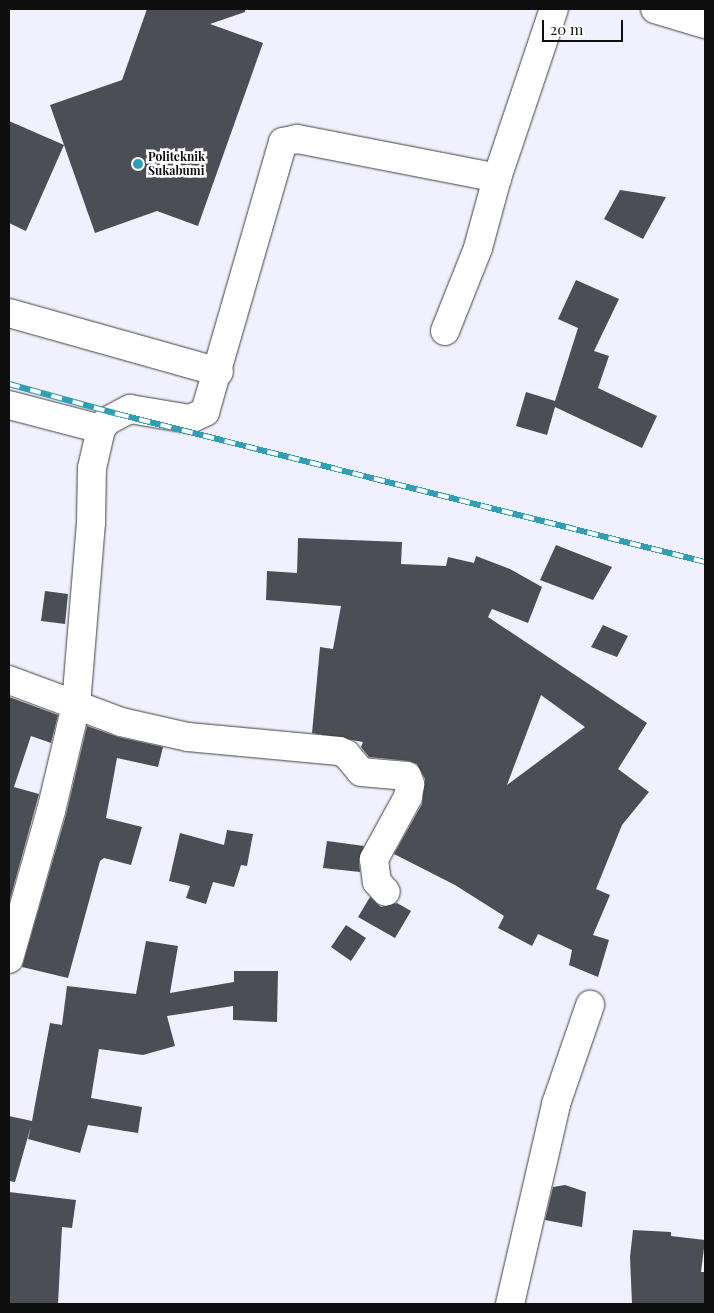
<!DOCTYPE html>
<html>
<head>
<meta charset="utf-8">
<style>
  body { margin:0 }
  #map { position:relative; width:714px; height:1313px; overflow:hidden; background:#f0f0fe; font-family:"Playfair Display",serif }
  div>[style] { position:absolute }
  [style*='--x'] { left:calc(var(--x)*1px); top:calc(var(--y)*1px); width:calc(var(--w)*1px); rotate:calc(var(--a)*1deg) }
  .building>* { inset:0; background:#4b4f55 }
  .roads { filter:drop-shadow(0 0 1px #414141) drop-shadow(0 0 1px #414141) }
  .street>* { height:28px; margin:-14px; padding:0 14px; transform-origin:14px; border-radius:14px; background:#fff }
  .rail>* { height:5.5px; margin-top:-2.75px; transform-origin:0; background:repeating-linear-gradient(90deg,#fff 0 11px,#319eb3 0 22px); box-sizing:border-box; border-block:1px solid #319eb3 }
  .dots>* { width:14px; height:14px; translate:-50% -50%; box-sizing:border-box; border:2px solid #fff; border-radius:50% }
  span { translate:-50% -50%; white-space:nowrap; text-align:center; line-height:1.15; -webkit-text-stroke:5px #fff; paint-order:stroke }
  .poi-label { font-size:12px; color:#0e0e0e; font-weight:700 }
  .left { translate:0 -50%; text-align:left }
  .frame { position:absolute; inset:0; border:10px solid #0e0e0e; pointer-events:none }
  .scale { position:absolute; left:542px; top:20px; width:81px; height:22px; box-sizing:border-box; border:2px solid #0e0e0e; border-top:0; padding-left:6px; font-size:15px; line-height:18px; white-space:nowrap; color:#0e0e0e; -webkit-text-stroke:4px #fff; paint-order:stroke }
</style>
</head>
<body>
<div id="map">
  <div class="building">
    <div style="clip-path:polygon(147px 9px,245px 9px,245px 12px,210px 24px,263px 43px,198px 226px,157px 211px,95px 233px,64px 145px,26px 231px,9px 223px,9px 121px,64px 145px,50px 105px,122px 80px)"></div>
    <div style="clip-path:polygon(620px 190px,666px 197px,643px 239px,604px 219px)"></div>
    <div style="clip-path:polygon(576px 280px,619px 299px,594px 351px,609px 356px,598px 388px,657px 416px,642px 448px,555px 407px,547px 435px,516px 426px,526px 392px,555px 401px,578px 328px,558px 319px)"></div>
    <div style="clip-path:polygon(evenodd,298px 538px,402px 542px,401px 564px,446px 566px,448px 557px,474px 563px,476px 556px,510px 569px,542px 587px,528px 623px,492px 609px,488px 617px,647px 723px,618px 769px,649px 792px,622px 825px,596px 889px,610px 895px,593px 935px,609px 940px,598px 977px,569px 965px,572px 950px,538px 934px,532px 946px,498px 928px,504px 916px,455px 885px,394px 854px,422px 804px,425px 779px,417px 764px,409px 761px,369px 757px,361px 747px,363px 742px,312px 733px,320px 647px,333px 649px,341px 606px,266px 600px,267px 571px,297px 573px,298px 538px,541px 695px,585px 727px,507px 785px,541px 695px)"></div>
    <div style="clip-path:polygon(556px 545px,612px 567px,593px 600px,540px 580px)"></div>
    <div style="clip-path:polygon(45px 591px,68px 594px,65px 624px,41px 621px)"></div>
    <div style="clip-path:polygon(603px 625px,628px 636px,617px 657px,591px 647px)"></div>
    <div style="clip-path:polygon(9px 697px,58px 715px,51px 743px,31px 736px,14px 787px,39px 794px,9px 903px)"></div>
    <div style="clip-path:polygon(87px 726px,118px 737px,163px 747px,158px 767px,117px 758px,106px 818px,142px 827px,131px 865px,104px 858px,100px 861px,68px 978px,22px 967px,66px 815px)"></div>
    <div style="clip-path:polygon(227px 830px,253px 834px,247px 866px,241px 865px,234px 887px,213px 882px,206px 904px,186px 898px,190px 886px,169px 881px,180px 833px,224px 845px)"></div>
    <div style="clip-path:polygon(327px 841px,364px 846px,359px 860px,360px 872px,323px 868px)"></div>
    <div style="clip-path:polygon(370px 897px,381px 907px,397px 903px,411px 911px,395px 938px,358px 917px)"></div>
    <div style="clip-path:polygon(346px 925px,366px 938px,351px 961px,331px 947px)"></div>
    <div style="clip-path:polygon(146px 941px,178px 946px,170px 993px,234px 982px,234px 971px,278px 971px,277px 1022px,233px 1020px,233px 1006px,167px 1016px,175px 1046px,143px 1055px,99px 1049px,91px 1098px,142px 1107px,138px 1133px,88px 1125px,80px 1153px,28px 1139px,31px 1126px,15px 1182px,9px 1181px,9px 1116px,32px 1121px,50px 1023px,62px 1025px,67px 986px,136px 994px)"></div>
    <div style="clip-path:polygon(565px 1185px,586px 1192px,582px 1227px,545px 1220px,553px 1187px)"></div>
    <div style="clip-path:polygon(9px 1192px,76px 1200px,72px 1228px,62px 1227px,58px 1304px,9px 1304px)"></div>
    <div style="clip-path:polygon(633px 1230px,671px 1232px,671px 1236px,705px 1240px,701px 1272px,705px 1272px,705px 1304px,632px 1304px,630px 1257px)"></div>
  </div>
  <div class="roads">
    <div class="street">
      <div style="--x:655;--y:9;--w:52;--a:16.7"></div>
      <div style="--x:9;--y:313;--w:218;--a:15.7"></div>
      <div style="--x:445;--y:331;--w:89;--a:-68.3"></div>
      <div style="--x:478;--y:248;--w:73;--a:-74.8"></div>
      <div style="--x:9;--y:405;--w:95;--a:14.6"></div>
      <div style="--x:9;--y:680;--w:72;--a:20.5"></div>
      <div style="--x:76;--y:705;--w:183;--a:-85.3"></div>
      <div style="--x:91;--y:523;--w:55;--a:-89"></div>
      <div style="--x:92;--y:468;--w:40;--a:-77"></div>
      <div style="--x:101;--y:429;--w:10;--a:-53"></div>
      <div style="--x:107;--y:421;--w:26;--a:-28"></div>
      <div style="--x:130;--y:409;--w:61;--a:9.5"></div>
      <div style="--x:190;--y:419;--w:17;--a:-25"></div>
      <div style="--x:205;--y:412;--w:281;--a:-73.9"></div>
      <div style="--x:283;--y:142;--w:14;--a:-12"></div>
      <div style="--x:297;--y:139;--w:204;--a:11"></div>
      <div style="--x:497;--y:178;--w:178;--a:-71.4"></div>
      <div style="--x:9;--y:959;--w:154;--a:-74.2"></div>
      <div style="--x:51;--y:811;--w:109;--a:-76.7"></div>
      <div style="--x:76;--y:705;--w:48;--a:20.7"></div>
      <div style="--x:121;--y:722;--w:69;--a:12.6"></div>
      <div style="--x:188;--y:737;--w:152;--a:5.3"></div>
      <div style="--x:339;--y:751;--w:8;--a:23"></div>
      <div style="--x:346;--y:754;--w:23;--a:50"></div>
      <div style="--x:361;--y:772;--w:46;--a:5"></div>
      <div style="--x:407;--y:776;--w:9;--a:69"></div>
      <div style="--x:410;--y:784;--w:13;--a:99"></div>
      <div style="--x:408;--y:797;--w:71;--a:118.7"></div>
      <div style="--x:374;--y:859;--w:23;--a:83"></div>
      <div style="--x:377;--y:882;--w:13;--a:48"></div>
      <div style="--x:510;--y:1304;--w:205;--a:-77"></div>
      <div style="--x:556;--y:1104;--w:105;--a:-71"></div>
    </div>
  </div>
  <div class="rail">
    <div style="--x:9;--y:384;--w:113;--a:15.4"></div>
    <div style="--x:118;--y:414;--w:605;--a:14.15"></div>
  </div>
  <div class="dots">
    <div style="left:138px;top:164px;background:#319eb3"></div>
  </div>
  <div class="poi-label">
    <span class="left" style="left:148px;top:164px">Politeknik<br>Sukabumi</span>
  </div>
  <div class="frame"></div>
  <div class="scale">20 m</div>
</div>
</body>
</html>
